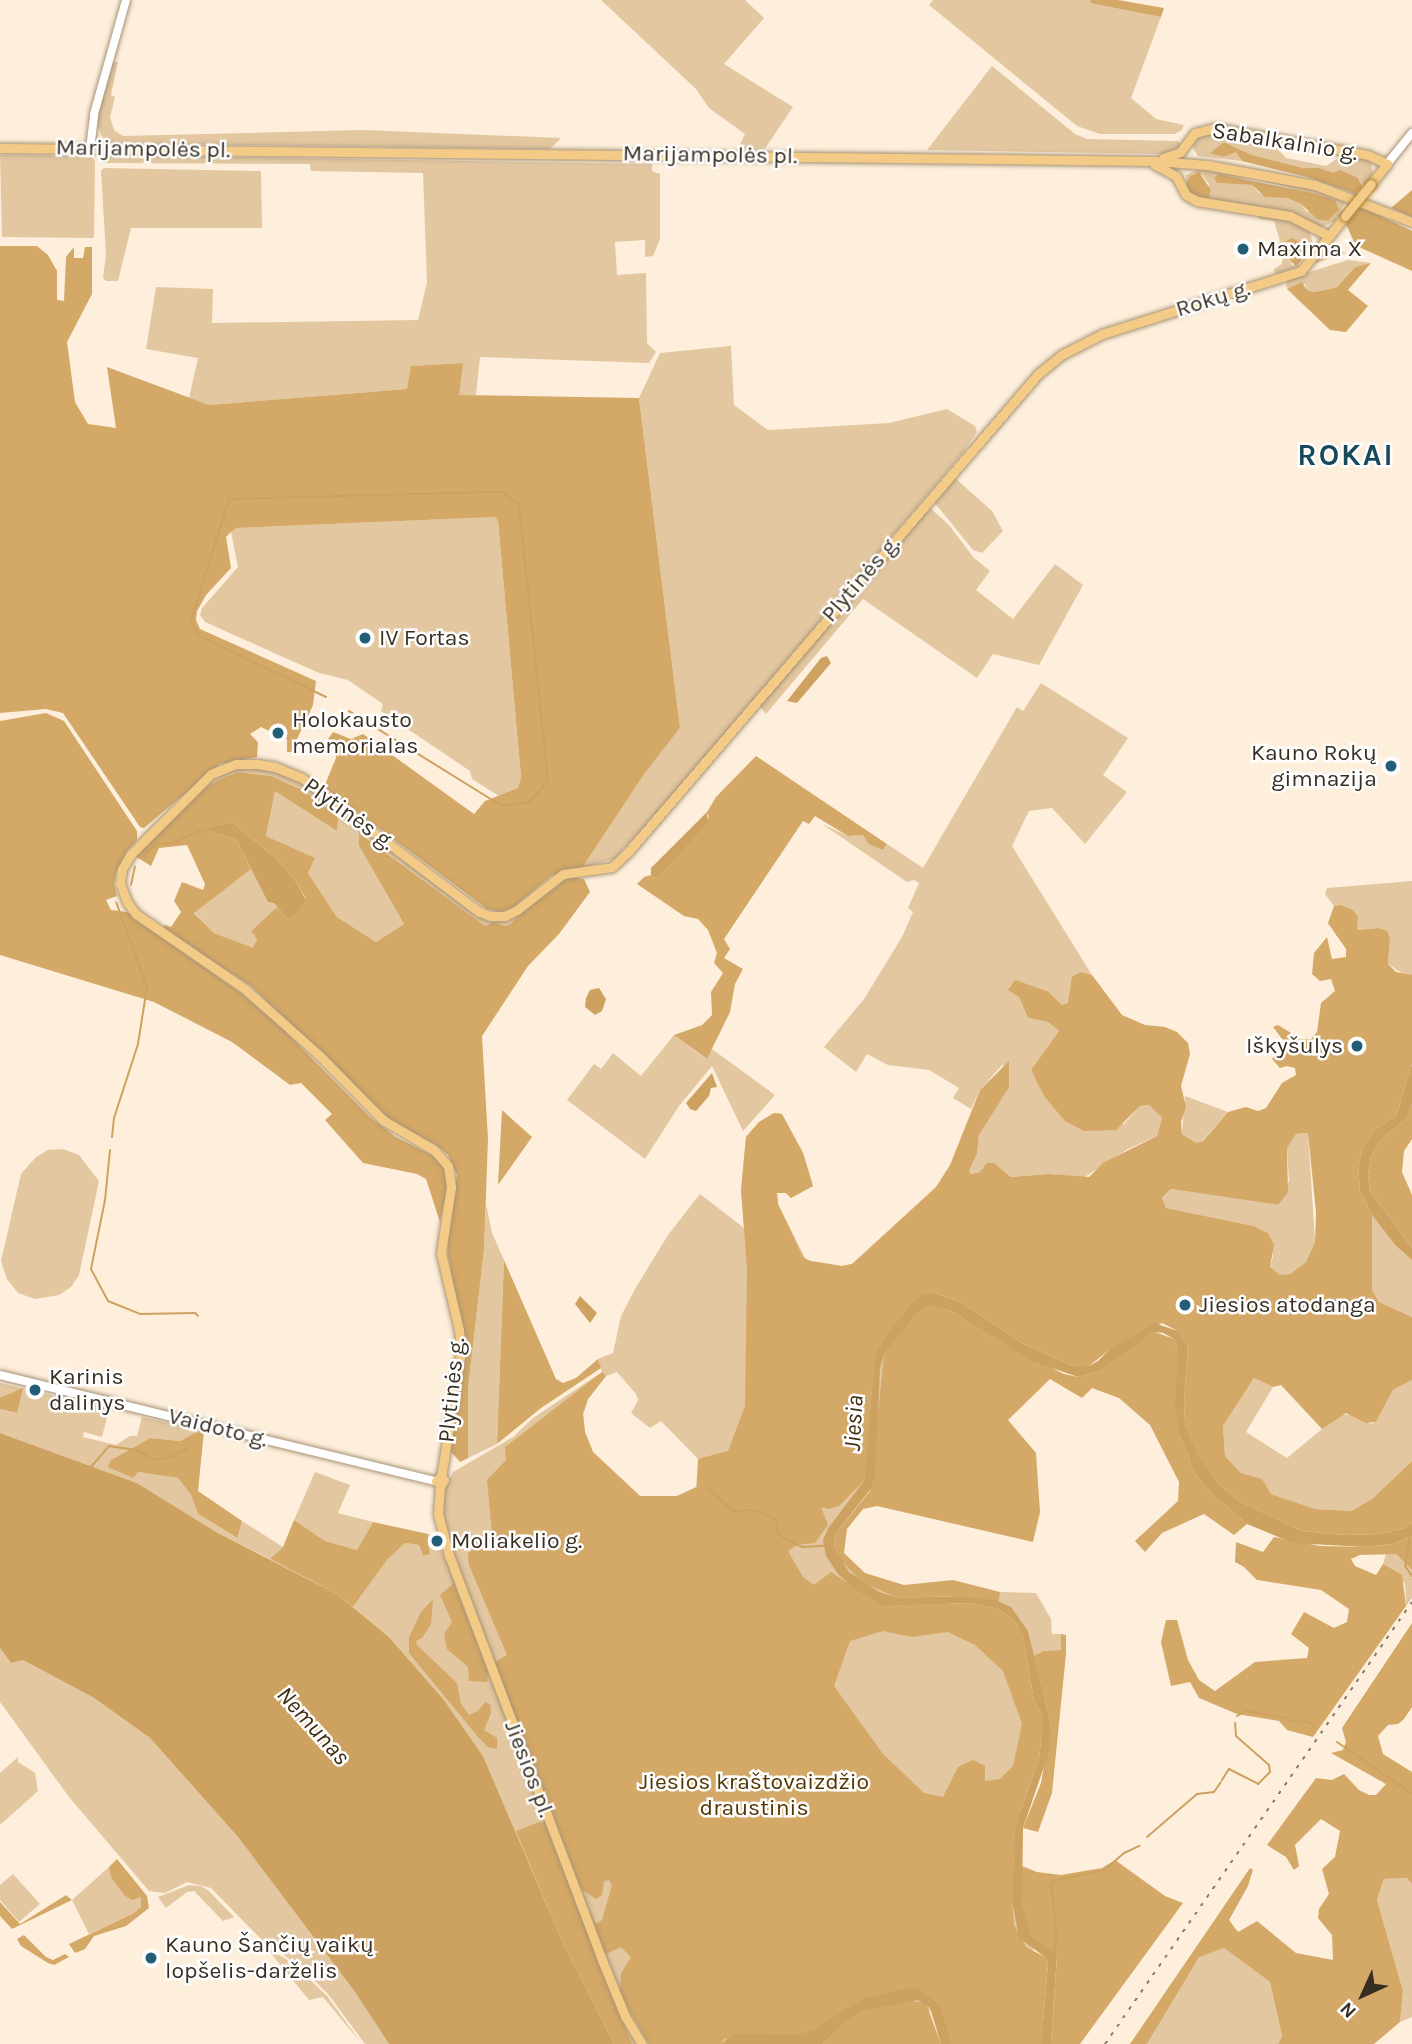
<!DOCTYPE html>
<html>
<head>
<meta charset="utf-8">
<style>
  body { margin:0 }
  #map { position:relative; width:1412px; height:2044px; overflow:hidden; background:#fdefdc; font-family:Karla,sans-serif }
  div>[style] { position:absolute }
  [style*='--x'] { left:calc(var(--x)*1px); top:calc(var(--y)*1px); width:calc(var(--w)*1px); rotate:calc(var(--a)*1deg) }
  .green>* { inset:0; background:#e2c7a1 }
  .forest>* { inset:0; background:#d4a866 }
  .water>* { inset:0; background:#cda260 }
  .stream>* { height:2px; margin:-1px; padding:0 1px; transform-origin:1px; border-radius:1px; background:#cda260 }
  .roads { filter:drop-shadow(0 0 2px #a89375) drop-shadow(0 0 2px #a89375) }
  .secondary>* { height:8px; margin:-4px; padding:0 4px; transform-origin:4px; border-radius:4px; background:#fff }
  .primary>* { height:9px; margin:-4.5px; padding:0 4.5px; transform-origin:4.5px; border-radius:4.5px; background:#f3cb86 }
  .rail>* { height:2px; margin-top:-1px; transform-origin:0; background:repeating-linear-gradient(90deg,#877c6d 0 3.5px,transparent 0 10.5px) }
  .bridges { filter:drop-shadow(0 0 2px #ac7e2f) drop-shadow(0 0 2px #ac7e2f) }
  .primary-bridge>* { height:9px; margin:-4.5px; padding:0 4.5px; transform-origin:4.5px; border-radius:4.5px; background:#f3cb86 }
  .dots>* { width:19px; height:19px; translate:-50% -50%; box-sizing:border-box; border:4px solid #fefefe; border-radius:50% }
  span { translate:-50% -50%; white-space:nowrap; text-align:center; line-height:1.15; -webkit-text-stroke:5px #fefefe; paint-order:stroke }
  .street-label { font-size:23px; color:#382f23 }
  .poi-label { font-size:23px; color:#382f23 }
  .left { translate:0 -50%; text-align:left }
  .right { translate:-100% -50%; text-align:right }
  .park-label { font-size:23px; color:#543700 }
  .water-label { font-size:24px; color:#402d0f; font-style:italic }
  .district-label { font-size:30px; color:#18495b; font-weight:700; letter-spacing:2px }
  .north { position:absolute; left:1328px; top:1960px; width:70px; height:70px; -webkit-text-stroke:5px #fefefe; paint-order:stroke; rotate:225deg; font-size:19px; font-weight:700; line-height:28px; text-align:center; color:#382f23 }
  .north::after { content:''; display:block; margin:auto; width:24px; height:32px; background:#382f23; clip-path:polygon(50% 0,100% 100%,50% 72%,0 100%) }
</style>
</head>
<body>
<div id="map">
  <div class="green">
    <div style="clip-path:polygon(601px 0,745px 0,764px 18px,724px 64px,793px 107px,764px 150px,738px 149px,745px 134px,709px 108px,696px 89px)"></div>
    <div style="clip-path:polygon(933px 0,1091px 0,1091px 3px,1161px 17px,1131px 98px,1156px 119px,1184px 125px,1182px 130px,1175px 134px,1100px 134px,1077px 126px,929px 5px)"></div>
    <div style="clip-path:polygon(113px 62px,118px 62px,111px 95px,115px 97px,110px 117px,114px 130px,123px 136px,363px 130px,561px 138px,550px 149px,112px 143px,102px 137px,96px 121px)"></div>
    <div style="clip-path:polygon(992px 66px,1075px 134px,1087px 139px,1178px 141px,1182px 146px,1167px 154px,927px 150px)"></div>
    <div style="clip-path:polygon(1213px 131px,1271px 142px,1286px 158px,1326px 166px,1343px 155px,1362px 158px,1371px 162px,1373px 173px,1362px 187px,1358px 178px,1303px 168px,1252px 155px,1224px 142px,1215px 150px,1217px 154px,1223px 157px,1236px 151px,1242px 161px,1198px 156px,1193px 148px,1195px 140px)"></div>
    <div style="clip-path:polygon(0 155px,92px 156px,95px 162px,94px 238px,2px 237px)"></div>
    <div style="clip-path:polygon(103px 155px,652px 164px,652px 171px,660px 174px,660px 239px,653px 256px,645px 257px,645px 240px,615px 242px,617px 275px,646px 273px,647px 343px,656px 352px,649px 363px,480px 357px,476px 395px,458px 395px,462px 363px,412px 366px,407px 389px,209px 405px,189px 398px,198px 358px,146px 349px,156px 287px,213px 289px,212px 323px,418px 320px,427px 282px,423px 173px,311px 171px,310px 164px,104px 163px,101px 161px)"></div>
    <div style="clip-path:polygon(104px 168px,261px 171px,262px 228px,131px 228px,118px 281px,106px 281px,103px 278px,106px 255px,101px 171px)"></div>
    <div style="clip-path:polygon(evenodd,1199px 169px,1308px 188px,1346px 200px,1335px 221px,1322px 227px,1277px 209px,1208px 199px,1209px 184px,1202px 175px,1194px 173px,1186px 185px,1186px 175px,1199px 169px,1215px 175px,1259px 180px,1335px 200px,1307px 212px,1301px 204px,1287px 198px,1259px 193px,1252px 185px,1217px 183px,1215px 175px)"></div>
    <div style="clip-path:polygon(1259px 215px,1293px 221px,1310px 232px,1313px 245px,1311px 248px,1304px 243px,1291px 264px,1296px 267px,1278px 274px,1274px 272px,1274px 269px,1282px 264px,1283px 256px,1275px 247px,1280px 241px,1274px 221px,1259px 219px)"></div>
    <div style="clip-path:polygon(1329px 245px,1346px 253px,1314px 264px,1314px 261px)"></div>
    <div style="clip-path:polygon(1348px 260px,1371px 263px,1355px 267px,1337px 287px,1330px 289px,1314px 292px,1307px 290px,1305px 284px,1287px 289px,1286px 283px,1290px 278px)"></div>
    <div style="clip-path:polygon(731px 346px,734px 405px,768px 430px,889px 423px,947px 409px,975px 426px,977px 432px,961px 455px,648px 824px,614px 859px,582px 868px,645px 773px,680px 728px,639px 398px,660px 353px)"></div>
    <div style="clip-path:polygon(955px 478px,992px 511px,1003px 531px,982px 553px,973px 550px,935px 503px)"></div>
    <div style="clip-path:polygon(928px 506px,949px 525px,974px 558px,990px 571px,976px 590px,1013px 619px,1055px 564px,1083px 585px,1039px 665px,993px 654px,977px 678px,863px 599px,766px 714px,759px 705px)"></div>
    <div style="clip-path:polygon(495px 517px,498px 521px,521px 777px,518px 788px,507px 794px,499px 796px,472px 779px,470px 771px,381px 711px,383px 704px,348px 680px,319px 673px,205px 622px,200px 615px,202px 608px,238px 567px,231px 532px,237px 528px)"></div>
    <div style="clip-path:polygon(1041px 683px,1128px 738px,1103px 775px,1127px 792px,1085px 844px,1052px 808px,1029px 811px,1012px 846px,1092px 975px,1081px 972px,1068px 1004px,1062px 1005px,1049px 992px,1019px 997px,1028px 1018px,1048px 1022px,1059px 1031px,1031px 1070px,1065px 1121px,1124px 1124px,1140px 1106px,1149px 1105px,1162px 1118px,1157px 1136px,1128px 1149px,1083px 1178px,1049px 1174px,1011px 1177px,999px 1167px,971px 1174px,969px 1171px,977px 1154px,979px 1135px,1004px 1091px,1003px 1064px,980px 1090px,971px 1109px,953px 1098px,959px 1088px,929px 1070px,888px 1065px,867px 1054px,856px 1072px,824px 1047px,864px 999px,902px 937px,913px 912px,908px 908px,919px 883px,914px 880px,907px 882px,822px 824px,848px 836px,863px 835px,883px 850px,887px 844px,923px 868px,1017px 707px,1023px 711px)"></div>
    <div style="clip-path:polygon(253px 768px,272px 771px,296px 779px,473px 913px,488px 919px,524px 909px,512px 924px,505px 926px,494px 922px,485px 926px,360px 833px,359px 846px,404px 924px,376px 942px,337px 917px,308px 873px,314px 858px,266px 836px,275px 790px,337px 831px,337px 816px,302px 790px,271px 776px,240px 772px,218px 780px,190px 798px,209px 781px,229px 769px)"></div>
    <div style="clip-path:polygon(251px 869px,264px 891px,277px 907px,251px 931px,257px 939px,254px 949px,214px 933px,194px 912px)"></div>
    <div style="clip-path:polygon(1412px 881px,1412px 975px,1405px 975px,1388px 964px,1390px 938px,1378px 928px,1357px 930px,1341px 905px,1334px 906px,1325px 894px,1327px 888px)"></div>
    <div style="clip-path:polygon(674px 1035px,706px 1059px,712px 1049px,775px 1095px,743px 1131px,712px 1066px,679px 1106px,645px 1159px,567px 1100px,594px 1064px,601px 1069px,613px 1053px,641px 1076px)"></div>
    <div style="clip-path:polygon(1185px 1096px,1228px 1112px,1202px 1141px,1196px 1143px,1182px 1134px)"></div>
    <div style="clip-path:polygon(evenodd,774px 1113px,782px 1114px,803px 1153px,813px 1186px,791px 1198px,786px 1193px,777px 1193px,778px 1204px,806px 1260px,842px 1266px,852px 1264px,1059px 1366px,871px 1479px,830px 1536px,838px 1564px,1025px 1631px,1019px 1854px,1047px 2044px,948px 2044px,937px 2009px,804px 2044px,614px 2044px,563px 1943px,483px 1756px,444px 1700px,389px 1637px,353px 1607px,387px 1560px,405px 1543px,419px 1545px,423px 1556px,430px 1554px,428px 1534px,435px 1536px,452px 1574px,443px 1507px,445px 1489px,453px 1472px,513px 1437px,533px 1418px,602px 1372px,598px 1359px,613px 1353px,621px 1316px,635px 1289px,668px 1235px,700px 1194px,744px 1228px,741px 1190px,746px 1137px,759px 1122px,774px 1113px,617px 1372px,636px 1394px,638px 1400px,631px 1413px,650px 1428px,661px 1421px,698px 1459px,696px 1487px,677px 1496px,640px 1496px,593px 1452px,585px 1432px,583px 1414px,588px 1399px,606px 1376px,617px 1372px)"></div>
    <div style="clip-path:polygon(1308px 1133px,1315px 1242px,1306px 1262px,1290px 1274px,1280px 1275px,1270px 1268px,1273px 1256px,1268px 1233px,1254px 1226px,1166px 1208px,1162px 1199px,1171px 1189px,1278px 1205px,1289px 1181px,1287px 1148px,1296px 1134px)"></div>
    <div style="clip-path:polygon(63px 1149px,79px 1155px,99px 1181px,79px 1275px,71px 1287px,59px 1295px,35px 1299px,18px 1293px,7px 1279px,1px 1261px,21px 1174px,36px 1157px,48px 1150px)"></div>
    <div style="clip-path:polygon(486px 1204px,492px 1233px,504px 1260px,497px 1444px,468px 1458px,468px 1389px,484px 1250px)"></div>
    <div style="clip-path:polygon(1372px 1215px,1395px 1245px,1412px 1260px,1412px 1317px,1379px 1302px,1372px 1290px)"></div>
    <div style="clip-path:polygon(1254px 1378px,1273px 1387px,1246px 1432px,1287px 1458px,1340px 1414px,1354px 1415px,1371px 1424px,1376px 1422px,1393px 1390px,1412px 1380px,1412px 1461px,1372px 1499px,1351px 1511px,1315px 1509px,1271px 1494px,1261px 1479px,1241px 1473px,1225px 1456px,1223px 1426px)"></div>
    <div style="clip-path:polygon(0 1383px,109px 1409px,102px 1437px,84px 1432px,83px 1437px,116px 1445px,130px 1436px,137px 1436px,142px 1417px,200px 1430px,180px 1441px,150px 1438px,111px 1460px,138px 1472px,178px 1478px,191px 1495px,198px 1514px,236px 1538px,242px 1521px,283px 1547px,270px 1559px,218px 1533px,137px 1483px,0 1433px,0 1409px,17px 1413px,19px 1390px,4px 1399px,0 1398px)"></div>
    <div style="clip-path:polygon(315px 1472px,350px 1485px,338px 1513px,373px 1522px,357px 1550px,325px 1541px,294px 1520px)"></div>
    <div style="clip-path:polygon(1386px 1554px,1396px 1554px,1412px 1570px,1412px 1598px,1406px 1606px,1405px 1584px,1383px 1564px)"></div>
    <div style="clip-path:polygon(1000px 1592px,1036px 1593px,1051px 1619px,1052px 1634px,1061px 1634px,1062px 1650px,1043px 1651px,1034px 1656px,1028px 1631px,999px 1602px)"></div>
    <div style="clip-path:polygon(0 1648px,11px 1663px,23px 1660px,94px 1698px,150px 1738px,238px 1837px,355px 1992px,389px 2044px,365px 2044px,328px 1994px,302px 1968px,261px 1939px,211px 1888px,187px 1882px,165px 1893px,149px 1891px,69px 1797px,0 1702px)"></div>
    <div style="clip-path:polygon(18px 1757px,18px 1762px,35px 1773px,38px 1791px,0 1825px,0 1773px)"></div>
    <div style="clip-path:polygon(109px 1867px,124px 1895px,141px 1897px,141px 1907px,132px 1914px,89px 1934px,72px 1900px)"></div>
    <div style="clip-path:polygon(13px 1874px,40px 1904px,19px 1922px,0 1900px,0 1885px)"></div>
    <div style="clip-path:polygon(1407px 1878px,1412px 1884px,1412px 2017px,1400px 2022px,1403px 1991px,1377px 1900px,1384px 1879px)"></div>
    <div style="clip-path:polygon(189px 1885px,201px 1886px,209px 1891px,234px 1917px,223px 1921px,194px 1891px,187px 1892px,166px 1908px,158px 1897px)"></div>
    <div style="clip-path:polygon(265px 1946px,292px 1963px,327px 1996px,362px 2044px,323px 1997px,309px 2000px)"></div>
    <div style="clip-path:polygon(1224px 1948px,1270px 1982px,1282px 2036px,1278px 2044px,1147px 2044px,1199px 1956px)"></div>
  </div>
  <div class="forest">
    <div style="clip-path:polygon(1091px 0,1118px 0,1164px 8px,1161px 17px,1090px 3px)"></div>
    <div style="clip-path:polygon(1224px 142px,1252px 155px,1303px 168px,1319px 168px,1333px 173px,1340px 170px,1358px 178px,1362px 187px,1356px 194px,1307px 177px,1242px 161px,1236px 152px,1223px 157px,1210px 153px)"></div>
    <div style="clip-path:polygon(1199px 172px,1211px 190px,1208px 199px,1191px 194px,1186px 185px,1190px 176px)"></div>
    <div style="clip-path:polygon(1218px 174px,1316px 194px,1335px 200px,1339px 209px,1328px 221px,1317px 219px,1301px 204px,1287px 198px,1265px 197px,1252px 185px,1217px 183px,1214px 178px)"></div>
    <div style="clip-path:polygon(1412px 190px,1412px 217px,1391px 208px)"></div>
    <div style="clip-path:polygon(1359px 206px,1412px 231px,1412px 271px,1359px 247px,1354px 242px,1346px 224px)"></div>
    <div style="clip-path:polygon(1292px 238px,1311px 248px,1296px 267px,1282px 249px,1283px 243px)"></div>
    <div style="clip-path:polygon(0 246px,37px 246px,48px 255px,57px 271px,57px 300px,64px 301px,66px 257px,74px 247px,74px 258px,83px 258px,85px 247px,92px 247px,92px 294px,67px 342px,75px 402px,88px 424px,116px 428px,107px 367px,209px 405px,407px 389px,411px 366px,463px 363px,459px 395px,639px 398px,680px 728px,645px 773px,582px 868px,551px 876px,513px 908px,500px 912px,487px 909px,324px 787px,336px 758px,336px 751px,328px 739px,333px 732px,351px 739px,363px 734px,474px 814px,485px 801px,518px 788px,521px 777px,498px 521px,495px 517px,237px 528px,231px 532px,226px 537px,231px 568px,206px 595px,197px 611px,196px 620px,200px 629px,316px 681px,313px 705px,291px 752px,287px 752px,287px 739px,261px 727px,250px 734px,258px 742px,257px 757px,220px 764px,144px 828px,140px 827px,63px 713px,46px 709px,0 713px)"></div>
    <div style="clip-path:polygon(1371px 263px,1348px 290px,1368px 306px,1346px 332px,1330px 330px,1287px 289px,1302px 282px,1307px 290px,1314px 292px,1330px 289px,1337px 287px,1355px 267px)"></div>
    <div style="clip-path:polygon(46px 713px,64px 721px,137px 831px,137px 840px,127px 851px,116px 872px,114px 884px,117px 896px,106px 900px,111px 910px,127px 912px,241px 993px,283px 1029px,371px 1118px,396px 1137px,439px 1159px,445px 1170px,448px 1184px,440px 1222px,426px 1179px,417px 1174px,363px 1163px,325px 1120px,332px 1114px,301px 1083px,290px 1085px,232px 1042px,154px 1002px,0 955px,0 721px)"></div>
    <div style="clip-path:polygon(756px 756px,887px 844px,883px 850px,869px 844px,863px 835px,848px 836px,815px 816px,809px 824px,803px 821px,724px 939px,730px 949px,724px 958px,743px 969px,735px 984px,730px 1012px,707px 1059px,674px 1035px,702px 1025px,712px 1015px,711px 992px,723px 973px,714px 963px,717px 953px,708px 930px,698px 919px,684px 916px,637px 884px,644px 877px,651px 875px,656px 878px,666px 869px,709px 817px,707px 812px,716px 797px)"></div>
    <div style="clip-path:polygon(evenodd,239px 772px,271px 776px,302px 790px,338px 816px,337px 831px,275px 791px,266px 836px,315px 858px,308px 873px,337px 917px,376px 942px,404px 924px,359px 846px,359px 833px,485px 926px,494px 922px,505px 926px,511px 924px,524px 909px,560px 881px,573px 877px,584px 879px,590px 892px,559px 934px,528px 966px,482px 1036px,488px 1139px,484px 1250px,468px 1389px,468px 1458px,460px 1462px,450px 1451px,466px 1352px,448px 1256px,447px 1230px,457px 1175px,448px 1155px,435px 1144px,395px 1125px,251px 986px,162px 929px,165px 925px,171px 927px,181px 912px,174px 901px,182px 882px,203px 890px,205px 884px,187px 845px,159px 848px,151px 866px,135px 856px,190px 798px,218px 780px,239px 772px,232px 822px,273px 856px,294px 878px,306px 899px,287px 919px,277px 907px,251px 931px,257px 939px,253px 948px,214px 933px,194px 913px,251px 869px,236px 839px,204px 829px,232px 822px)"></div>
    <div style="clip-path:polygon(evenodd,1341px 905px,1353px 910px,1358px 917px,1357px 930px,1378px 928px,1387px 931px,1390px 938px,1388px 964px,1396px 972px,1412px 975px,1412px 1064px,1396px 1116px,1376px 1129px,1363px 1146px,1358px 1167px,1360px 1191px,1372px 1215px,1372px 1290px,1379px 1302px,1412px 1317px,1412px 1380px,1393px 1390px,1376px 1422px,1366px 1423px,1346px 1413px,1322px 1429px,1281px 1385px,1273px 1387px,1254px 1378px,1223px 1426px,1225px 1456px,1241px 1473px,1262px 1479px,1271px 1494px,1315px 1509px,1351px 1511px,1372px 1499px,1412px 1461px,1412px 1523px,1404px 1528px,1380px 1534px,1343px 1535px,1302px 1531px,1241px 1502px,1221px 1486px,1199px 1459px,1185px 1424px,1184px 1402px,1188px 1345px,1178px 1331px,1162px 1323px,1108px 1351px,1089px 1366px,1073px 1366px,1022px 1343px,960px 1302px,932px 1292px,875px 1355px,864px 1481px,839px 1506px,829px 1509px,821px 1507px,828px 1525px,815px 1543px,797px 1545px,788px 1551px,803px 1577px,814px 1585px,831px 1572px,883px 1606px,972px 1603px,998px 1609px,1014px 1620px,1023px 1635px,1034px 1701px,1042px 1714px,1042px 1731px,1039px 1758px,1015px 1827px,1012px 1901px,1014px 1925px,1026px 1947px,1045px 1957px,1048px 1964px,1041px 2044px,952px 2044px,941px 2007px,935px 2000px,861px 1999px,813px 2030px,793px 2035px,724px 2039px,721px 2044px,649px 2044px,620px 1994px,621px 1973px,631px 1957px,621px 1947px,604px 1955px,586px 1913px,590px 1912px,596px 1924px,602px 1920px,612px 1885px,609px 1880px,604px 1881px,602px 1895px,596px 1899px,575px 1885px,493px 1663px,507px 1655px,469px 1565px,468px 1553px,492px 1533px,487px 1480px,506px 1460px,505px 1447px,602px 1372px,606px 1376px,588px 1399px,583px 1414px,585px 1432px,593px 1452px,640px 1496px,677px 1496px,697px 1487px,698px 1459px,728px 1451px,745px 1406px,747px 1268px,741px 1190px,746px 1137px,759px 1122px,774px 1113px,782px 1114px,803px 1153px,813px 1186px,791px 1198px,786px 1193px,777px 1193px,778px 1204px,803px 1257px,810px 1261px,842px 1266px,852px 1264px,936px 1187px,950px 1165px,980px 1090px,1009px 1061px,1009px 1087px,979px 1135px,977px 1154px,969px 1171px,971px 1174px,980px 1172px,987px 1163px,994px 1163px,1011px 1177px,1049px 1174px,1089px 1177px,1103px 1163px,1157px 1136px,1162px 1118px,1149px 1105px,1140px 1106px,1116px 1130px,1084px 1131px,1065px 1121px,1044px 1096px,1031px 1070px,1059px 1031px,1048px 1022px,1028px 1018px,1019px 997px,1008px 990px,1015px 980px,1049px 992px,1062px 1005px,1068px 1003px,1072px 977px,1081px 972px,1092px 975px,1122px 1015px,1145px 1025px,1165px 1027px,1177px 1032px,1188px 1043px,1190px 1054px,1181px 1086px,1186px 1107px,1181px 1122px,1182px 1134px,1196px 1143px,1203px 1141px,1228px 1112px,1246px 1107px,1258px 1111px,1266px 1108px,1282px 1083px,1296px 1075px,1295px 1068px,1287px 1066px,1280px 1068px,1272px 1059px,1286px 1044px,1273px 1027px,1278px 1025px,1301px 1039px,1311px 1039px,1317px 1032px,1321px 1003px,1335px 991px,1331px 979px,1320px 981px,1312px 974px,1314px 953px,1327px 937px,1332px 959px,1346px 957px,1346px 949px,1328px 923px,1334px 906px,1341px 905px,1308px 1133px,1316px 1212px,1315px 1242px,1306px 1262px,1290px 1274px,1280px 1275px,1270px 1267px,1274px 1245px,1268px 1233px,1254px 1226px,1166px 1208px,1162px 1198px,1171px 1189px,1278px 1205px,1288px 1192px,1287px 1148px,1296px 1134px,1308px 1133px,1341px 905px,883px 1631px,912px 1637px,948px 1632px,975px 1645px,1003px 1671px,1022px 1724px,1013px 1766px,1000px 1779px,985px 1781px,985px 1766px,973px 1760px,958px 1767px,943px 1797px,924px 1793px,883px 1754px,834px 1686px,850px 1641px,883px 1631px)"></div>
    <div style="clip-path:polygon(1412px 1104px,1412px 1139px,1404px 1151px,1402px 1172px,1412px 1195px,1412px 1248px,1370px 1191px,1368px 1175px,1371px 1156px,1379px 1141px,1407px 1118px)"></div>
    <div style="clip-path:polygon(502px 1110px,532px 1137px,498px 1185px)"></div>
    <div style="clip-path:polygon(504px 1260px,556px 1379px,563px 1383px,576px 1378px,598px 1359px,601px 1368px,541px 1408px,497px 1444px)"></div>
    <div style="clip-path:polygon(929px 1305px,953px 1312px,1005px 1345px,1064px 1374px,1078px 1377px,1100px 1371px,1126px 1350px,1155px 1332px,1174px 1339px,1178px 1351px,1180px 1436px,1195px 1474px,1212px 1494px,1247px 1524px,1234px 1535px,1204px 1514px,1162px 1533px,1145px 1552px,1135px 1541px,1178px 1501px,1179px 1482px,1150px 1425px,1119px 1398px,1092px 1388px,1082px 1398px,1050px 1379px,1008px 1420px,1036px 1453px,1040px 1512px,1033px 1542px,877px 1506px,863px 1509px,847px 1529px,844px 1553px,865px 1573px,904px 1585px,953px 1580px,1000px 1592px,999px 1602px,961px 1596px,898px 1598px,862px 1582px,841px 1561px,834px 1547px,836px 1533px,870px 1491px,884px 1354px,917px 1311px)"></div>
    <div style="clip-path:polygon(23px 1388px,17px 1413px,0 1409px,0 1398px)"></div>
    <div style="clip-path:polygon(200px 1430px,204px 1431px,198px 1491px,242px 1521px,237px 1538px,198px 1514px,191px 1495px,178px 1478px,138px 1472px,133px 1478px,108px 1467px,111px 1460px,150px 1438px,180px 1441px)"></div>
    <div style="clip-path:polygon(294px 1520px,325px 1541px,357px 1550px,373px 1522px,428px 1534px,430px 1554px,423px 1556px,419px 1545px,405px 1543px,387px 1560px,353px 1607px,337px 1594px,270px 1559px,283px 1547px)"></div>
    <div style="clip-path:polygon(1412px 1536px,1412px 1570px,1396px 1554px,1360px 1555px,1351px 1559px,1355px 1566px,1376px 1575px,1383px 1564px,1402px 1575px,1406px 1606px,1313px 1737px,1287px 1730px,1279px 1721px,1237px 1714px,1199px 1698px,1190px 1682px,1171px 1686px,1161px 1642px,1166px 1620px,1177px 1620px,1188px 1660px,1199px 1680px,1215px 1691px,1255px 1662px,1307px 1658px,1309px 1648px,1291px 1634px,1304px 1612px,1334px 1628px,1347px 1622px,1349px 1609px,1321px 1590px,1257px 1580px,1244px 1567px,1235px 1562px,1236px 1542px,1263px 1552px,1274px 1537px,1320px 1546px,1363px 1547px,1393px 1544px)"></div>
    <div style="clip-path:polygon(454px 1583px,488px 1672px,487px 1682px,469px 1681px,468px 1667px,447px 1649px,444px 1634px,452px 1622px,440px 1595px)"></div>
    <div style="clip-path:polygon(433px 1599px,431px 1624px,422px 1638px,416px 1641px,417px 1645px,457px 1683px,461px 1704px,469px 1715px,478px 1711px,485px 1702px,490px 1704px,491px 1713px,484px 1730px,497px 1738px,497px 1749px,488px 1747px,478px 1737px,409px 1653px,409px 1637px,421px 1612px)"></div>
    <div style="clip-path:polygon(1412px 1623px,1412px 1707px,1404px 1719px,1398px 1724px,1388px 1725px,1378px 1736px,1383px 1754px,1412px 1772px,1412px 1884px,1407px 1878px,1384px 1879px,1377px 1900px,1403px 1991px,1400px 2022px,1374px 2044px,1278px 2044px,1282px 2036px,1270px 1982px,1224px 1948px,1199px 1957px,1147px 2044px,1130px 2044px,1250px 1868px,1253px 1870px,1248px 1886px,1229px 1920px,1238px 1932px,1257px 1921px,1296px 1953px,1333px 1960px,1332px 1935px,1318px 1918px,1319px 1909px,1329px 1894px,1322px 1869px,1335px 1857px,1340px 1831px,1321px 1819px,1295px 1845px,1299px 1866px,1294px 1870px,1286px 1857px,1267px 1845px,1316px 1778px,1332px 1780px,1344px 1774px,1359px 1790px,1369px 1795px,1376px 1795px,1386px 1784px,1331px 1753px,1343px 1750px,1346px 1742px,1342px 1728px)"></div>
    <div style="clip-path:polygon(1061px 1634px,1066px 1635px,1066px 1654px,1052px 1793px,1038px 1832px,1023px 1828px,1041px 1783px,1051px 1724px,1034px 1656px,1043px 1651px,1061px 1650px)"></div>
    <div style="clip-path:polygon(539px 1822px,545px 1823px,632px 2044px,614px 2044px,563px 1943px,516px 1831px)"></div>
    <div style="clip-path:polygon(117px 1859px,147px 1896px,149px 1908px,126px 1926px,94px 1936px,85px 1949px,75px 1953px,69px 1944px,132px 1914px,141px 1907px,141px 1897px,132px 1900px,124px 1895px,111px 1877px,109px 1867px)"></div>
    <div style="clip-path:polygon(1115px 1860px,1165px 1896px,1183px 1903px,1080px 2044px,1051px 2044px,1057px 1956px,1031px 1935px,1022px 1902px,1022px 1866px,1037px 1872px,1061px 1875px,1102px 1868px)"></div>
    <div style="clip-path:polygon(66px 1895px,72px 1900px,12px 1929px,0 1916px,0 1902px,20px 1924px)"></div>
    <div style="clip-path:polygon(24px 1935px,46px 1957px,53px 1960px,65px 1954px,69px 1957px,54px 1965px,48px 1963px,21px 1946px,17px 1939px)"></div>
    <div style="clip-path:polygon(905px 2000px,926px 2003px,941px 2044px,823px 2044px,837px 2029px,864px 2011px)"></div>
  </div>
  <div class="water">
    <div style="clip-path:polygon(827px 656px,831px 663px,797px 703px,787px 701px,821px 658px)"></div>
    <div style="clip-path:polygon(707px 812px,708px 822px,666px 869px,656px 878px,651px 875px,651px 868px)"></div>
    <div style="clip-path:polygon(232px 822px,273px 856px,294px 878px,306px 900px,299px 911px,287px 919px,274px 903px,268px 902px,236px 839px,203px 829px)"></div>
    <div style="clip-path:polygon(599px 988px,606px 999px,602px 1011px,595px 1015px,585px 1007px,586px 998px,590px 990px)"></div>
    <div style="clip-path:polygon(1412px 1064px,1412px 1104px,1407px 1118px,1379px 1141px,1371px 1156px,1368px 1175px,1370px 1191px,1412px 1248px,1412px 1260px,1395px 1245px,1372px 1215px,1360px 1191px,1358px 1167px,1363px 1146px,1376px 1129px,1396px 1116px)"></div>
    <div style="clip-path:polygon(712px 1073px,717px 1087px,711px 1088px,709px 1096px,696px 1111px,690px 1109px,686px 1103px)"></div>
    <div style="clip-path:polygon(932px 1292px,960px 1302px,1022px 1343px,1073px 1366px,1089px 1366px,1098px 1361px,1108px 1351px,1154px 1323px,1178px 1331px,1188px 1345px,1184px 1402px,1185px 1424px,1199px 1458px,1221px 1486px,1241px 1502px,1302px 1531px,1343px 1535px,1380px 1534px,1404px 1528px,1412px 1523px,1412px 1536px,1393px 1544px,1363px 1547px,1293px 1543px,1247px 1524px,1212px 1494px,1195px 1474px,1180px 1436px,1175px 1403px,1178px 1351px,1174px 1339px,1163px 1333px,1155px 1332px,1144px 1339px,1100px 1371px,1078px 1377px,1029px 1360px,953px 1312px,929px 1305px,917px 1312px,884px 1354px,880px 1369px,875px 1477px,870px 1490px,836px 1533px,834px 1547px,849px 1572px,879px 1592px,898px 1598px,961px 1596px,995px 1600px,1011px 1607px,1028px 1631px,1051px 1724px,1048px 1755px,1023px 1828px,1022px 1902px,1031px 1935px,1057px 1955px,1051px 2044px,1041px 2044px,1048px 1964px,1045px 1957px,1019px 1938px,1012px 1901px,1015px 1827px,1039px 1758px,1042px 1731px,1042px 1714px,1034px 1701px,1023px 1635px,1014px 1620px,998px 1609px,972px 1603px,883px 1606px,853px 1588px,838px 1574px,826px 1556px,823px 1540px,829px 1527px,864px 1481px,875px 1355px,884px 1339px,911px 1304px,920px 1296px)"></div>
    <div style="clip-path:polygon(580px 1296px,597px 1313px,590px 1323px,575px 1304px)"></div>
    <div style="clip-path:polygon(0 1433px,137px 1483px,218px 1533px,337px 1594px,389px 1637px,444px 1700px,483px 1756px,563px 1943px,614px 2044px,389px 2044px,355px 1992px,238px 1837px,150px 1738px,94px 1698px,23px 1660px,11px 1663px,0 1648px)"></div>
    <div style="clip-path:polygon(906px 1988px,918px 1989px,935px 2000px,941px 2007px,952px 2044px,941px 2044px,930px 2008px,918px 2000px,864px 2011px,837px 2029px,823px 2044px,721px 2044px,735px 2033px,793px 2035px,813px 2030px,861px 1999px)"></div>
  </div>
  <div class="stream">
    <div style="--x:326;--y:697;--w:142;--a:-154.2"></div>
    <div style="--x:198;--y:635;--w:16;--a:-117"></div>
    <div style="--x:191;--y:621;--w:128;--a:-72.7"></div>
    <div style="--x:229;--y:499;--w:274;--a:-1.5"></div>
    <div style="--x:503;--y:492;--w:21;--a:39"></div>
    <div style="--x:519;--y:505;--w:278;--a:84"></div>
    <div style="--x:548;--y:781;--w:28;--a:132"></div>
    <div style="--x:529;--y:802;--w:27;--a:172"></div>
    <div style="--x:502;--y:806;--w:180;--a:-148.2"></div>
    <div style="--x:144;--y:856;--w:17;--a:-45"></div>
    <div style="--x:156;--y:844;--w:17;--a:-3"></div>
    <div style="--x:173;--y:843;--w:33;--a:-25"></div>
    <div style="--x:131;--y:885;--w:19;--a:-78"></div>
    <div style="--x:112;--y:1137;--w:19;--a:-84"></div>
    <div style="--x:114;--y:1118;--w:78;--a:-72"></div>
    <div style="--x:138;--y:1044;--w:58;--a:-81"></div>
    <div style="--x:147;--y:987;--w:90;--a:-110"></div>
    <div style="--x:110;--y:1150;--w:50;--a:95.7"></div>
    <div style="--x:105;--y:1200;--w:70;--a:101.5"></div>
    <div style="--x:91;--y:1269;--w:36;--a:62"></div>
    <div style="--x:108;--y:1301;--w:35;--a:22"></div>
    <div style="--x:140;--y:1314;--w:55;--a:-1"></div>
    <div style="--x:195;--y:1313;--w:4;--a:45"></div>
    <div style="--x:90;--y:1468;--w:29;--a:-49"></div>
    <div style="--x:109;--y:1446;--w:26;--a:9"></div>
    <div style="--x:135;--y:1450;--w:22;--a:27"></div>
    <div style="--x:155;--y:1460;--w:19;--a:-12"></div>
    <div style="--x:174;--y:1456;--w:17;--a:-31"></div>
    <div style="--x:708;--y:1489;--w:33;--a:41"></div>
    <div style="--x:733;--y:1511;--w:19;--a:-3"></div>
    <div style="--x:752;--y:1510;--w:21;--a:19"></div>
    <div style="--x:772;--y:1517;--w:8;--a:40"></div>
    <div style="--x:778;--y:1522;--w:11;--a:95"></div>
    <div style="--x:777;--y:1533;--w:17;--a:33"></div>
    <div style="--x:791;--y:1542;--w:12;--a:24"></div>
    <div style="--x:802;--y:1547;--w:22;--a:-3"></div>
    <div style="--x:1410;--y:1536;--w:30;--a:99"></div>
    <div style="--x:1405;--y:1566;--w:12;--a:55"></div>
    <div style="--x:1237;--y:1716;--w:10;--a:-29"></div>
    <div style="--x:1246;--y:1711;--w:39;--a:10"></div>
    <div style="--x:1290;--y:1721;--w:19;--a:3"></div>
    <div style="--x:1309;--y:1722;--w:7;--a:34"></div>
    <div style="--x:1337;--y:1742;--w:91;--a:34.7"></div>
    <div style="--x:1222;--y:1780;--w:13;--a:-58"></div>
    <div style="--x:1229;--y:1769;--w:33;--a:27"></div>
    <div style="--x:1258;--y:1784;--w:17;--a:-45"></div>
    <div style="--x:1270;--y:1772;--w:7;--a:-98"></div>
    <div style="--x:1269;--y:1765;--w:44;--a:-138.7"></div>
    <div style="--x:1236;--y:1736;--w:13;--a:-94"></div>
    <div style="--x:1147;--y:1837;--w:66;--a:-40.7"></div>
    <div style="--x:1197;--y:1794;--w:17;--a:-7"></div>
    <div style="--x:1214;--y:1792;--w:12;--a:-55"></div>
    <div style="--x:1053;--y:1955;--w:17;--a:-77"></div>
    <div style="--x:1057;--y:1938;--w:54;--a:-96.3"></div>
    <div style="--x:1051;--y:1884;--w:7;--a:-34"></div>
    <div style="--x:1057;--y:1880;--w:49;--a:-11.8"></div>
    <div style="--x:1105;--y:1870;--w:25;--a:-42"></div>
    <div style="--x:1124;--y:1853;--w:17;--a:-25"></div>
  </div>
  <div class="roads">
    <div class="secondary">
      <div style="--x:90;--y:149;--w:35;--a:-83"></div>
      <div style="--x:94;--y:114;--w:118;--a:-74.3"></div>
      <div style="--x:1387;--y:164;--w:40;--a:-51"></div>
      <div style="--x:0;--y:1375;--w:449;--a:13.7"></div>
    </div>
    <div class="primary">
      <div style="--x:0;--y:148;--w:1155;--a:0.64"></div>
      <div style="--x:1155;--y:161;--w:52;--a:4.4"></div>
      <div style="--x:1207;--y:165;--w:110;--a:10.5"></div>
      <div style="--x:1315;--y:185;--w:104;--a:20.9"></div>
      <div style="--x:1163;--y:158;--w:18;--a:-19"></div>
      <div style="--x:1180;--y:152;--w:24;--a:-52"></div>
      <div style="--x:1195;--y:133;--w:21;--a:-14"></div>
      <div style="--x:1215;--y:128;--w:155;--a:10"></div>
      <div style="--x:1368;--y:155;--w:21;--a:25"></div>
      <div style="--x:1387;--y:164;--w:26;--a:129"></div>
      <div style="--x:1154;--y:164;--w:25;--a:29"></div>
      <div style="--x:1176;--y:176;--w:21;--a:62"></div>
      <div style="--x:1186;--y:195;--w:13;--a:29"></div>
      <div style="--x:1197;--y:201;--w:94;--a:9.2"></div>
      <div style="--x:1290;--y:216;--w:44;--a:27.1"></div>
      <div style="--x:441;--y:1478;--w:128;--a:-81"></div>
      <div style="--x:461;--y:1352;--w:22;--a:-95"></div>
      <div style="--x:459;--y:1330;--w:79;--a:-103.2"></div>
      <div style="--x:441;--y:1253;--w:67;--a:-81.4"></div>
      <div style="--x:451;--y:1187;--w:21;--a:-98"></div>
      <div style="--x:448;--y:1166;--w:21;--a:-131"></div>
      <div style="--x:434;--y:1150;--w:59;--a:-149.5"></div>
      <div style="--x:383;--y:1120;--w:91;--a:-134.6"></div>
      <div style="--x:319;--y:1055;--w:99;--a:-138.3"></div>
      <div style="--x:245;--y:989;--w:132;--a:-145.5"></div>
      <div style="--x:136;--y:914;--w:15;--a:-127"></div>
      <div style="--x:127;--y:902;--w:20;--a:-110"></div>
      <div style="--x:120;--y:883;--w:14;--a:-82"></div>
      <div style="--x:122;--y:869;--w:17;--a:-59"></div>
      <div style="--x:131;--y:854;--w:113;--a:-45"></div>
      <div style="--x:211;--y:774;--w:27;--a:-22"></div>
      <div style="--x:236;--y:764;--w:21;--a:0"></div>
      <div style="--x:257;--y:764;--w:18;--a:9"></div>
      <div style="--x:275;--y:767;--w:29;--a:22"></div>
      <div style="--x:302;--y:778;--w:221;--a:37.1"></div>
      <div style="--x:478;--y:911;--w:13;--a:23"></div>
      <div style="--x:490;--y:916;--w:15;--a:0"></div>
      <div style="--x:505;--y:916;--w:13;--a:-27"></div>
      <div style="--x:517;--y:910;--w:58;--a:-38"></div>
      <div style="--x:563;--y:874;--w:49;--a:-8.1"></div>
      <div style="--x:612;--y:867;--w:22;--a:-43"></div>
      <div style="--x:628;--y:852;--w:630;--a:-49.38"></div>
      <div style="--x:1038;--y:374;--w:32;--a:-39"></div>
      <div style="--x:1063;--y:354;--w:44;--a:-27.1"></div>
      <div style="--x:1102;--y:334;--w:209;--a:-17.6"></div>
      <div style="--x:1301;--y:271;--w:70;--a:-51.3"></div>
      <div style="--x:436;--y:1481;--w:6;--a:-45"></div>
      <div style="--x:440;--y:1477;--w:5;--a:37"></div>
      <div style="--x:444;--y:1480;--w:7;--a:124"></div>
      <div style="--x:440;--y:1486;--w:28;--a:94"></div>
      <div style="--x:438;--y:1514;--w:42;--a:75"></div>
      <div style="--x:449;--y:1555;--w:433;--a:69.3"></div>
      <div style="--x:602;--y:1960;--w:61;--a:67.7"></div>
      <div style="--x:625;--y:2016;--w:33;--a:59"></div>
    </div>
  </div>
  <div class="rail">
    <div style="--x:1105;--y:2044;--w:538;--a:-55.22"></div>
  </div>
  <div class="bridges">
    <div class="primary-bridge">
      <div style="--x:1345;--y:216;--w:41;--a:-50.9"></div>
    </div>
  </div>
  <div class="dots">
    <div style="left:1243px;top:249px;background:#225f76"></div>
    <div style="left:365px;top:638px;background:#225f76"></div>
    <div style="left:278px;top:733px;background:#225f76"></div>
    <div style="left:1391px;top:766px;background:#225f76"></div>
    <div style="left:1357px;top:1046px;background:#225f76"></div>
    <div style="left:1185px;top:1305px;background:#225f76"></div>
    <div style="left:35px;top:1390px;background:#225f76"></div>
    <div style="left:437px;top:1541px;background:#225f76"></div>
    <div style="left:151px;top:1958px;background:#225f76"></div>
  </div>
  <div class="street-label">
    <span style="left:1285px;top:142px;rotate:9deg">Sabalkalnio g.</span>
    <span style="left:143px;top:149px;rotate:1deg">Marijampolės pl.</span>
    <span style="left:710px;top:155px;rotate:1deg">Marijampolės pl.</span>
    <span style="left:1213px;top:299px;rotate:-17deg">Rokų g.</span>
    <span style="left:861px;top:579px;rotate:-49deg">Plytinės g.</span>
    <span style="left:349px;top:814px;rotate:36deg">Plytinės g.</span>
    <span style="left:452px;top:1390px;rotate:-84deg">Plytinės g.</span>
    <span style="left:218px;top:1428px;rotate:14deg">Vaidoto g.</span>
    <span style="left:529px;top:1769px;rotate:69deg">Jiesios pl.</span>
  </div>
  <div class="poi-label">
    <span class="left" style="left:1257px;top:249px">Maxima X</span>
    <span class="left" style="left:379px;top:638px">IV Fortas</span>
    <span class="left" style="left:292px;top:733px">Holokausto<br>memorialas</span>
    <span class="right" style="left:1377px;top:766px">Kauno Rokų<br>gimnazija</span>
    <span class="right" style="left:1343px;top:1046px">Iškyšulys</span>
    <span class="left" style="left:1199px;top:1305px">Jiesios atodanga</span>
    <span class="left" style="left:49px;top:1390px">Karinis<br>dalinys</span>
    <span class="left" style="left:451px;top:1541px">Moliakelio g.</span>
    <span class="left" style="left:165px;top:1958px">Kauno Šančių vaikų<br>lopšelis-darželis</span>
  </div>
  <div class="park-label">
    <span style="left:754px;top:1795px">Jiesios kraštovaizdžio<br>draustinis</span>
  </div>
  <div class="water-label">
    <span style="left:854px;top:1423px;rotate:-87deg">Jiesia</span>
    <span style="left:313px;top:1726px;rotate:48deg">Nemunas</span>
  </div>
  <div class="district-label">
    <span style="left:1346px;top:455px">ROKAI</span>
  </div>
  <div class="north">N</div>
</div>
</body>
</html>
